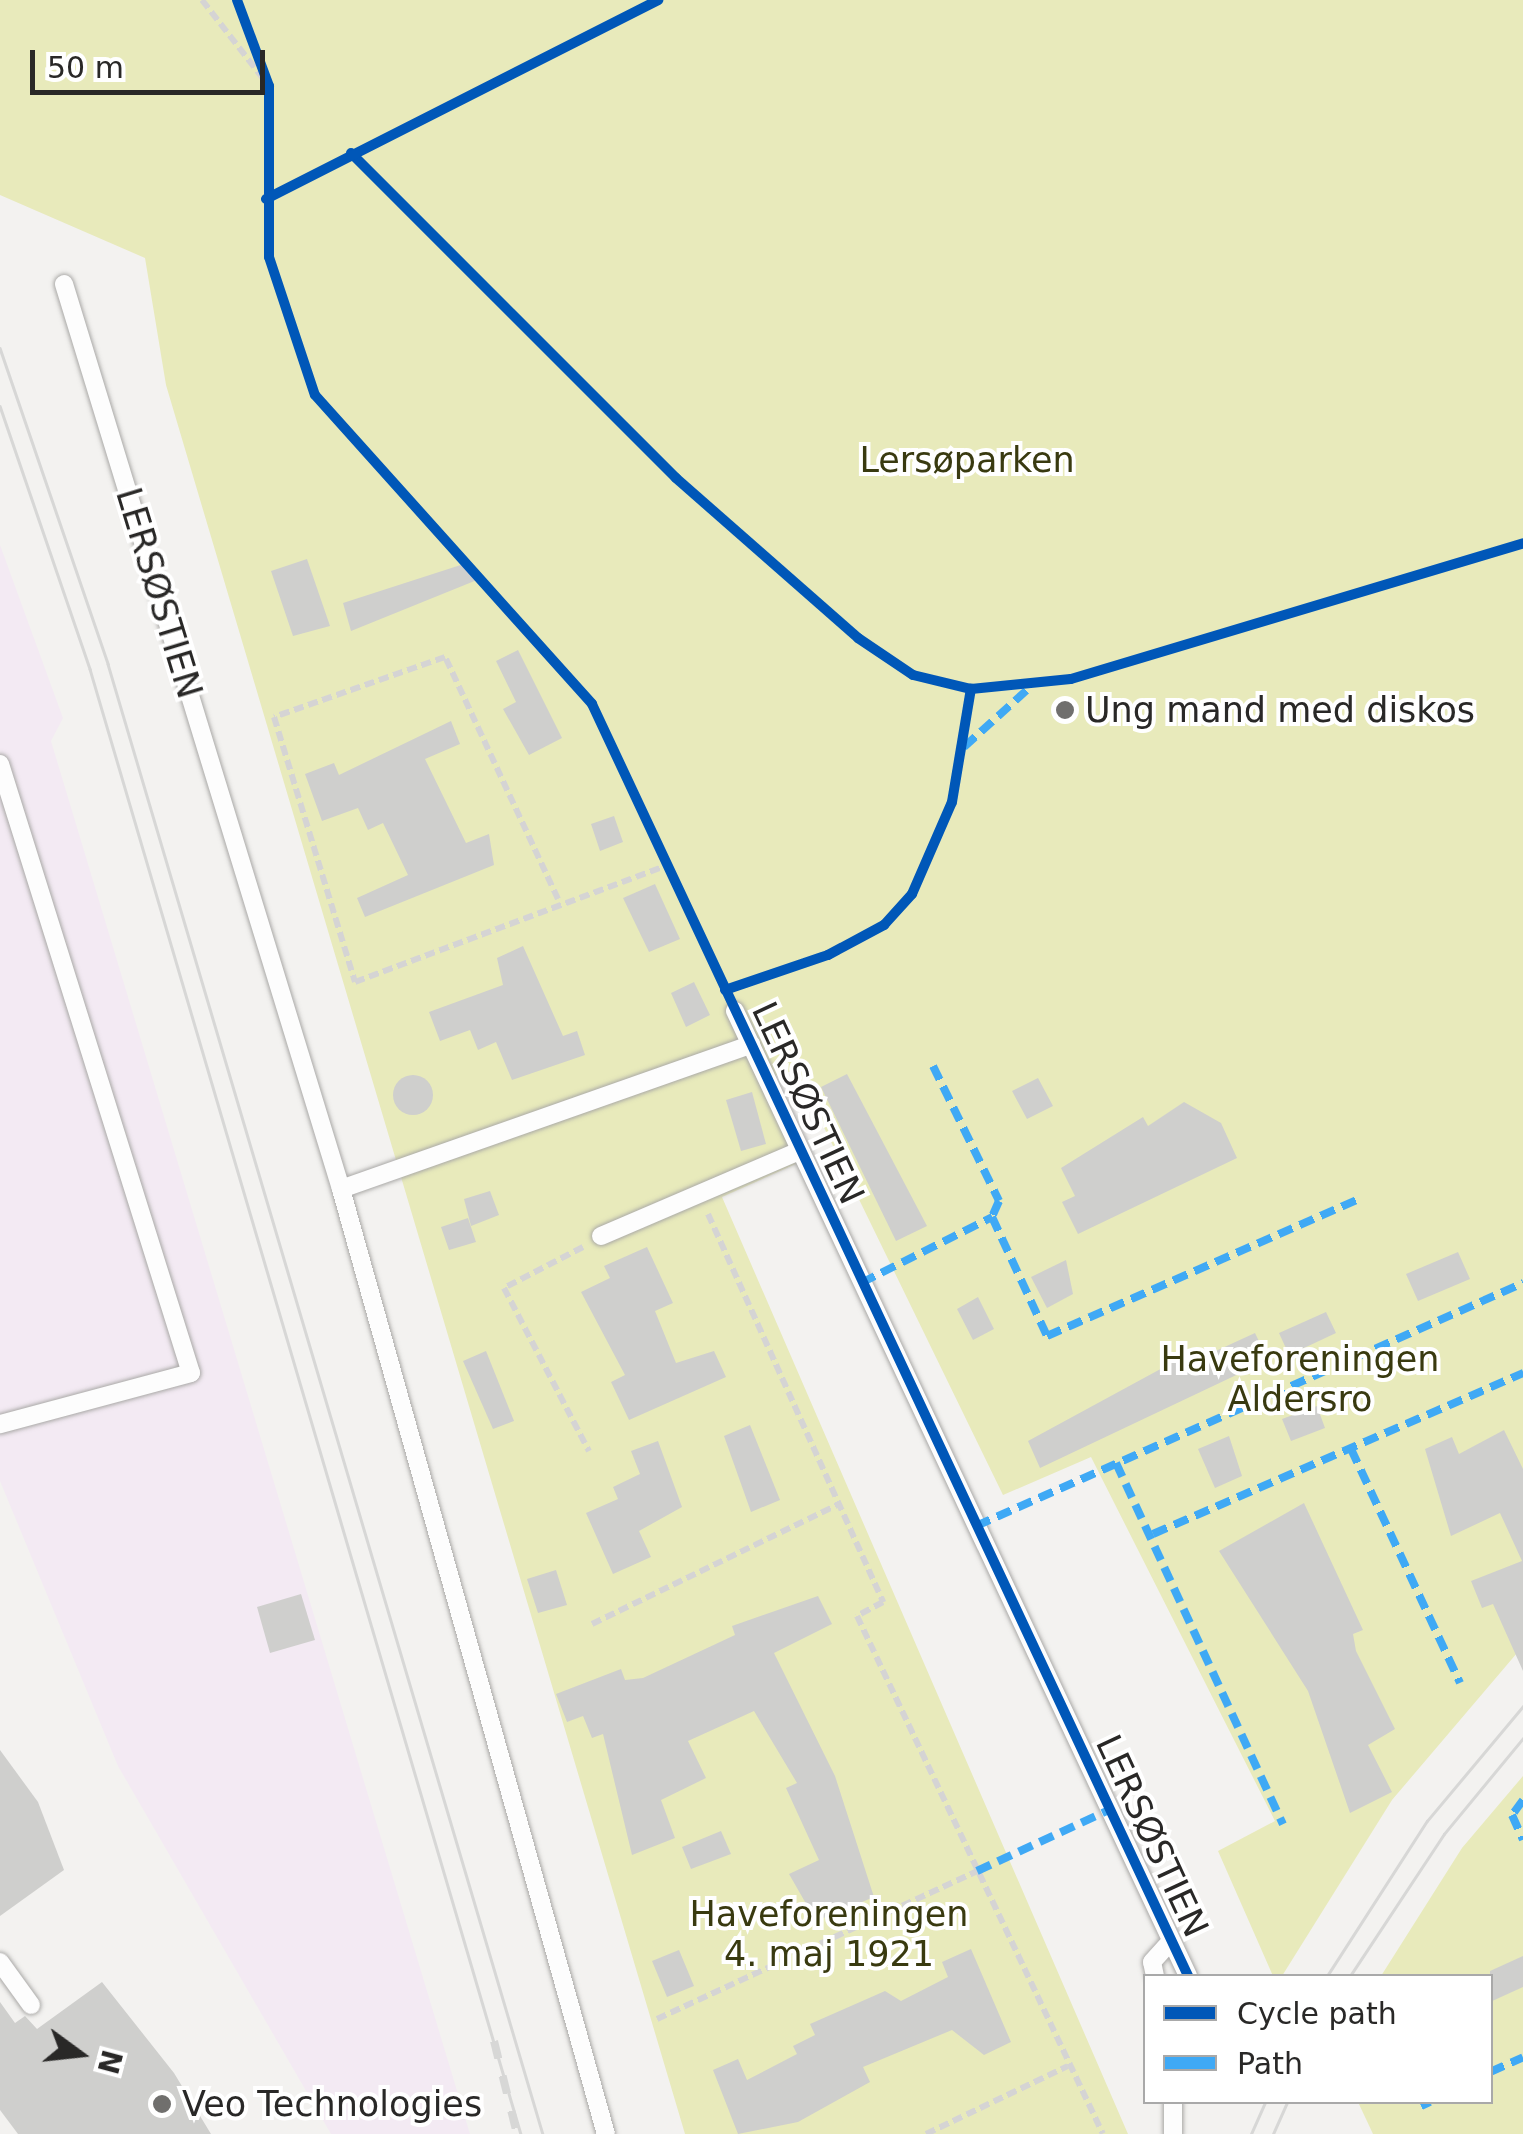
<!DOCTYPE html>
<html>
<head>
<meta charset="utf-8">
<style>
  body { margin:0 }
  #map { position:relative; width:1523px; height:2134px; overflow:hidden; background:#f3f2f0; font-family:"DejaVu Sans",sans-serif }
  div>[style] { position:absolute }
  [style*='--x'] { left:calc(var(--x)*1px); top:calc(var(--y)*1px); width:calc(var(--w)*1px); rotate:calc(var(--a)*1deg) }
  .industrial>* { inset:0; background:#f3eaf3 }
  .green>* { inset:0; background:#e8eabb }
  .building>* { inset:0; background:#cfcfcd }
  .round { border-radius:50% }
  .path>* { height:6px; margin-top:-3px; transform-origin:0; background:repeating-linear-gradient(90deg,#d5d4d4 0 10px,transparent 0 15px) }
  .roads { filter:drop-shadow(0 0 2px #aaa9a7) drop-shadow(0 0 2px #aaa9a7) }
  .lane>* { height:18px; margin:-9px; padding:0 9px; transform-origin:9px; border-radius:9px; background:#fdfdfd }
  .tram>* { height:2.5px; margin:-1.25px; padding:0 1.25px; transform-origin:1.25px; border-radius:1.25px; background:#d7d7d6 }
  .rail>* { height:8px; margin-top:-4px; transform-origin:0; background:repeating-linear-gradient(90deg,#d7d7d6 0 18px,transparent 0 36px) }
  .quiet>* { height:8px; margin-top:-4px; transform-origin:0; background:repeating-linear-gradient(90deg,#3fa9f5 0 15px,transparent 0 23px) }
  .cycleway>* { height:10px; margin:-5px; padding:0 5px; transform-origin:5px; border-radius:5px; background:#0057b8 }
  .dots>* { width:28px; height:28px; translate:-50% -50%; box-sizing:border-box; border:5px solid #fff; border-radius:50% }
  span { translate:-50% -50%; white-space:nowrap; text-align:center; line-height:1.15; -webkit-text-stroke:8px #fff; paint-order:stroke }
  .park-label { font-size:35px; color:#393a10 }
  .street-label { font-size:35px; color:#292827 }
  .poi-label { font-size:35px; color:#292827 }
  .left { translate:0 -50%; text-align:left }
  .legend { position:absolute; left:1143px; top:1974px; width:350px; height:130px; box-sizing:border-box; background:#fff; border:2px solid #a9a9a9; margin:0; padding:12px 18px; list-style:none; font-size:30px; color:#292827 }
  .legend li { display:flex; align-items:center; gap:20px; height:50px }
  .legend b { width:50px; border:2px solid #a9a9a9 }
  .north { position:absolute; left:30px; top:2004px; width:100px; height:100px; -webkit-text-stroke:8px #fff; paint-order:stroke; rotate:105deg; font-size:28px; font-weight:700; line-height:40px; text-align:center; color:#292827 }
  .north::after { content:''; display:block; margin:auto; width:35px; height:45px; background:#292827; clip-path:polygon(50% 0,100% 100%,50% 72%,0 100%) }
  .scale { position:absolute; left:30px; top:50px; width:235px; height:45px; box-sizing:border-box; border:5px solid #292827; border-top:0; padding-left:12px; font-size:30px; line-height:35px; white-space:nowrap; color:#292827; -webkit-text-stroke:8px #fff; paint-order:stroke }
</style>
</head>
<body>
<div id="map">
  <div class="industrial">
    <div style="clip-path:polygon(0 545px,63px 718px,51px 741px,470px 2134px,331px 2134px,118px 1766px,0 1481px)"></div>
  </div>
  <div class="green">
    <div style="clip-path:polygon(0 0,1523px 0,1523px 1646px,1392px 1800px,1282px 1976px,1273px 1976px,1218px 1851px,1275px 1821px,1091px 1457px,1003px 1495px,796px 1070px,760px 1080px,798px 1163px,722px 1197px,1128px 2134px,685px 2134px,166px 385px,145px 258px,0 195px)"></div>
    <div style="clip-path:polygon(1523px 1776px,1523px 2134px,1373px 2134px,1358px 2102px,1490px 2102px,1490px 1976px,1381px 1976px,1462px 1848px)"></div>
  </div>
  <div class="building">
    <div style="clip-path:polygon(307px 559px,330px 626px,293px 636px,271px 571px)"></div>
    <div style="clip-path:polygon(470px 562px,477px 580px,351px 631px,343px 603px)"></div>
    <div style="clip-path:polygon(518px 650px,562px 738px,529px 755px,503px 709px,516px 702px,496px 661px)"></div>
    <div style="clip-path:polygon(451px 721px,460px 744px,425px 759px,466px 843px,489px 834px,494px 865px,365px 917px,357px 898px,408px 875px,383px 823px,368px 830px,358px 808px,322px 821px,305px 774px,334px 763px,339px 775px)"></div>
    <div style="clip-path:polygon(614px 816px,623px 842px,600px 851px,591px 824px)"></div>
    <div style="clip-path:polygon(655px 884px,680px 939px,649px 952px,623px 898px)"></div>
    <div style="clip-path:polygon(523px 946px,563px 1036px,577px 1031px,585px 1055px,512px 1080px,496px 1042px,478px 1050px,470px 1030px,440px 1041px,429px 1012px,503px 985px,497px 958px)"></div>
    <div style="clip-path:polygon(694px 982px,710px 1015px,686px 1027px,671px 993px)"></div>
    <div style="clip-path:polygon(847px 1074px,927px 1226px,896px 1241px,821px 1087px)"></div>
    <div class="round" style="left:393px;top:1075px;width:40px;height:40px"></div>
    <div style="clip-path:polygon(1038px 1078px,1053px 1106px,1027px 1119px,1012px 1091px)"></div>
    <div style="clip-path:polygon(752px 1092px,766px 1144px,741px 1151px,726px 1100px)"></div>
    <div style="clip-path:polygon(1184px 1102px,1221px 1123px,1237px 1158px,1078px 1234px,1062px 1202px,1075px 1196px,1061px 1168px,1143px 1117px,1148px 1126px)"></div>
    <div style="clip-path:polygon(490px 1191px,499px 1215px,471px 1226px,464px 1199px)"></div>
    <div style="clip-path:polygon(468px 1218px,476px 1242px,449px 1250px,441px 1227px)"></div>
    <div style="clip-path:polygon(647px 1247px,673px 1303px,655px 1311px,676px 1363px,714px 1351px,726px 1377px,629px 1420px,611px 1382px,625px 1375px,581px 1292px,610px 1278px,604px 1266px)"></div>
    <div style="clip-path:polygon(1458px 1252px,1470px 1279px,1418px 1301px,1406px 1274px)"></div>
    <div style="clip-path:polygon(1066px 1260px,1073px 1294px,1047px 1308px,1031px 1277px)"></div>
    <div style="clip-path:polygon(978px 1297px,994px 1329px,973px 1340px,957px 1309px)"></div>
    <div style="clip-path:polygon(1326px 1312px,1336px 1333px,1289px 1355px,1279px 1333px)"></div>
    <div style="clip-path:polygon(1255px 1333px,1268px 1360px,1040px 1468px,1028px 1441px,1190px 1353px,1194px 1361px)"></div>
    <div style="clip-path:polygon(486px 1351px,514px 1421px,493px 1429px,463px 1361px)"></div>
    <div style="clip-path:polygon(1317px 1406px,1325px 1428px,1291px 1441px,1282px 1419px)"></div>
    <div style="clip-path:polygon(750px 1425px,780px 1500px,751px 1512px,724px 1436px)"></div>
    <div style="clip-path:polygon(1504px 1430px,1523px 1469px,1523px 1671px,1493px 1604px,1482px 1608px,1471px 1581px,1522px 1561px,1500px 1513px,1451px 1536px,1425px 1449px,1452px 1437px,1459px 1454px)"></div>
    <div style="clip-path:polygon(1229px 1436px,1242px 1476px,1215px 1488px,1198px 1449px)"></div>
    <div style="clip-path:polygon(658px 1441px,682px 1507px,639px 1531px,651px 1557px,613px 1574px,586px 1513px,618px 1499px,613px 1487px,640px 1474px,631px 1451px)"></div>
    <div style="clip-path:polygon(1304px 1503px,1363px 1630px,1353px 1634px,1356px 1651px,1395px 1729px,1368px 1745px,1392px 1792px,1350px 1813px,1308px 1691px,1219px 1551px)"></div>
    <div style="clip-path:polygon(556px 1570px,567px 1605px,538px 1613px,527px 1579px)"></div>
    <div style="clip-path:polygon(301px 1594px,315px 1640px,270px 1653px,257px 1607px)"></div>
    <div style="clip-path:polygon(818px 1596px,832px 1624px,774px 1653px,835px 1776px,874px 1897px,816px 1921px,789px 1874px,819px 1860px,786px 1788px,797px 1783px,754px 1711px,688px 1741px,706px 1778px,661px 1800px,675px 1838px,632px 1855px,603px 1734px,592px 1738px,583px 1716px,567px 1722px,556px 1694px,621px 1669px,625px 1680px,643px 1678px,735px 1635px,732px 1626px)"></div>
    <div style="clip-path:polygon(0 1750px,38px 1802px,64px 1870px,0 1916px)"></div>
    <div style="clip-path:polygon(721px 1831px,731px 1854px,691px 1869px,682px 1847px)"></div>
    <div style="clip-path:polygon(971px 1949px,1011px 2042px,984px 2055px,952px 2030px,863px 2067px,870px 2082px,798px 2122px,738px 2134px,713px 2070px,738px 2059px,747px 2080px,797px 2054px,793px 2046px,815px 2035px,810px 2024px,885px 1991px,901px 2001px,948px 1977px,942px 1962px)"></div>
    <div style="clip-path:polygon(679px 1950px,694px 1986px,667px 1997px,652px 1961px)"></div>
    <div style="clip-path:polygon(1523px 1956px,1523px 1987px,1490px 2002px,1490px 1971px)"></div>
    <div style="clip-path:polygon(102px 1982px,174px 2073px,211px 2134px,18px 2134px,0 2110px,0 2002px,15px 2023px,25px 2016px,37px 2029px)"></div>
  </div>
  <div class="path">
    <div style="--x:202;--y:0;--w:109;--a:52.1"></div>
    <div style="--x:558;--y:899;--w:267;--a:-115"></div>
    <div style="--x:445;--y:657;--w:181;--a:160.7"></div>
    <div style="--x:274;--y:717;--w:277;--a:73"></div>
    <div style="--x:355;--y:982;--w:334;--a:-20.5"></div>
    <div style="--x:708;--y:1214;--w:426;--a:65.7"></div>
    <div style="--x:883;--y:1602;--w:30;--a:152"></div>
    <div style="--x:857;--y:1616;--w:573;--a:64.6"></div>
    <div style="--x:583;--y:1247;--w:89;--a:152.6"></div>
    <div style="--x:504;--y:1288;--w:184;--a:62.5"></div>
    <div style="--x:592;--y:1624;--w:275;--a:-25.9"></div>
    <div style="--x:657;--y:2019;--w:353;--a:-24.8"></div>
    <div style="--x:926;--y:2134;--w:157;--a:-25.6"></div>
  </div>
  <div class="roads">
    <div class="lane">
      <div style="--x:64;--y:284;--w:946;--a:72.98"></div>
      <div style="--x:341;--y:1189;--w:981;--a:74.34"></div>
      <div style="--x:0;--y:764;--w:638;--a:72.59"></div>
      <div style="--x:191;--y:1373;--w:198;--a:165"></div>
      <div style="--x:735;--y:1011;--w:1066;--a:64.85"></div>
      <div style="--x:341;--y:1189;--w:435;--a:-19.4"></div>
      <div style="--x:601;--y:1236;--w:215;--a:-23.2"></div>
      <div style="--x:0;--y:1962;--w:53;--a:54.2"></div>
      <div style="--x:1155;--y:1976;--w:14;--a:-102"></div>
      <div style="--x:1152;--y:1962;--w:28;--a:-48"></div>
      <div style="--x:1173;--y:2134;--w:32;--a:-90"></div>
    </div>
  </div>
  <div class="tram">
    <div style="--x:0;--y:348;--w:334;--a:71.1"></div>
    <div style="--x:108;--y:664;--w:1533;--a:73.52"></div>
    <div style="--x:0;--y:406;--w:278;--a:71.1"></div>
    <div style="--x:90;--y:669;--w:1527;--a:73.61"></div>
    <div style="--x:1327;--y:1976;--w:184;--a:-57.2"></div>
    <div style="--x:1427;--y:1821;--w:150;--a:-50.1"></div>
    <div style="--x:1350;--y:1976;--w:170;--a:-56.5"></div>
    <div style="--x:1444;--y:1834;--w:124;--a:-50.5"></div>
    <div style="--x:1251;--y:2134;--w:35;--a:-66"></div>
    <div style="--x:1273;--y:2134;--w:35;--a:-66"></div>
  </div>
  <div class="rail">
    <div style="--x:494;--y:2041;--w:96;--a:76.1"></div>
  </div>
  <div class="quiet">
    <div style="--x:964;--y:747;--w:88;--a:-42.2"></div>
    <div style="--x:933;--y:1066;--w:150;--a:63.9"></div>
    <div style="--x:999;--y:1201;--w:17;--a:114"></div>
    <div style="--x:861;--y:1283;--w:147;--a:-26.7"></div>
    <div style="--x:992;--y:1217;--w:131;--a:65.2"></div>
    <div style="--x:1047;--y:1336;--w:341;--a:-23.7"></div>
    <div style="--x:1351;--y:1449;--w:258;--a:65"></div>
    <div style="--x:1116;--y:1463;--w:398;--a:65.2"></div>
    <div style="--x:976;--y:1526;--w:599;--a:-23.95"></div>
    <div style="--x:1153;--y:1534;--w:404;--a:-23.5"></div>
    <div style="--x:1523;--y:1800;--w:19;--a:126"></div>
    <div style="--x:1512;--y:1815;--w:27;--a:66"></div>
    <div style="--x:977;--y:1871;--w:145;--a:-24.8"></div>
    <div style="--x:1490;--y:2072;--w:36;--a:-24"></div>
    <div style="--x:1421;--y:2106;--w:10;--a:-24"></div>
  </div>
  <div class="cycleway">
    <div style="--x:237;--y:0;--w:92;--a:69.6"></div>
    <div style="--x:269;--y:86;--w:171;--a:90"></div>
    <div style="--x:269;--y:257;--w:145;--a:71.6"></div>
    <div style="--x:315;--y:395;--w:415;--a:48.1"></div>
    <div style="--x:592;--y:704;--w:1405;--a:64.89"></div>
    <div style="--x:351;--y:153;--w:460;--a:45"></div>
    <div style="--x:676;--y:478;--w:242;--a:41.3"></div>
    <div style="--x:858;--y:638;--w:66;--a:33.9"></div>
    <div style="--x:913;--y:675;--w:60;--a:13.6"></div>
    <div style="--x:971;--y:689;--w:100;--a:-5.7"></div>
    <div style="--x:1071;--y:679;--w:472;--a:-16.7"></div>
    <div style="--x:266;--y:199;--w:440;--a:-26.9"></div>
    <div style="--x:725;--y:990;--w:109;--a:-18.8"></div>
    <div style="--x:828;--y:955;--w:64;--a:-28.2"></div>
    <div style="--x:884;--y:925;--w:42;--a:-47.9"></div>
    <div style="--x:912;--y:894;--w:100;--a:-66.5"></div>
    <div style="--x:952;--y:802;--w:115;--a:-80.5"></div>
  </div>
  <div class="dots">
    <div style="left:1065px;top:710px;background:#706f6d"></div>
    <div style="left:162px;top:2104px;background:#706f6d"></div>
  </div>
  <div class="park-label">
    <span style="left:967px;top:460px">Lersøparken</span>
    <span style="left:1300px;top:1379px">Haveforeningen<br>Aldersro</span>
    <span style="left:829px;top:1934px">Haveforeningen<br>4. maj 1921</span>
  </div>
  <div class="street-label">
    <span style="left:159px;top:593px;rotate:73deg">LERSØSTIEN</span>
    <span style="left:808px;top:1103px;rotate:65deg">LERSØSTIEN</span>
    <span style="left:1152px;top:1836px;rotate:65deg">LERSØSTIEN</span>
  </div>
  <div class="poi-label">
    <span class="left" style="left:1085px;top:710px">Ung mand med diskos</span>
    <span class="left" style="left:182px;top:2104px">Veo Technologies</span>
  </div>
  <ul class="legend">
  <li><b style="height:12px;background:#0057b8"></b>Cycle path</li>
  <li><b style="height:12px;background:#3fa9f5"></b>Path</li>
  </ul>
  <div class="north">N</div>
  <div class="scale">50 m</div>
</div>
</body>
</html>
